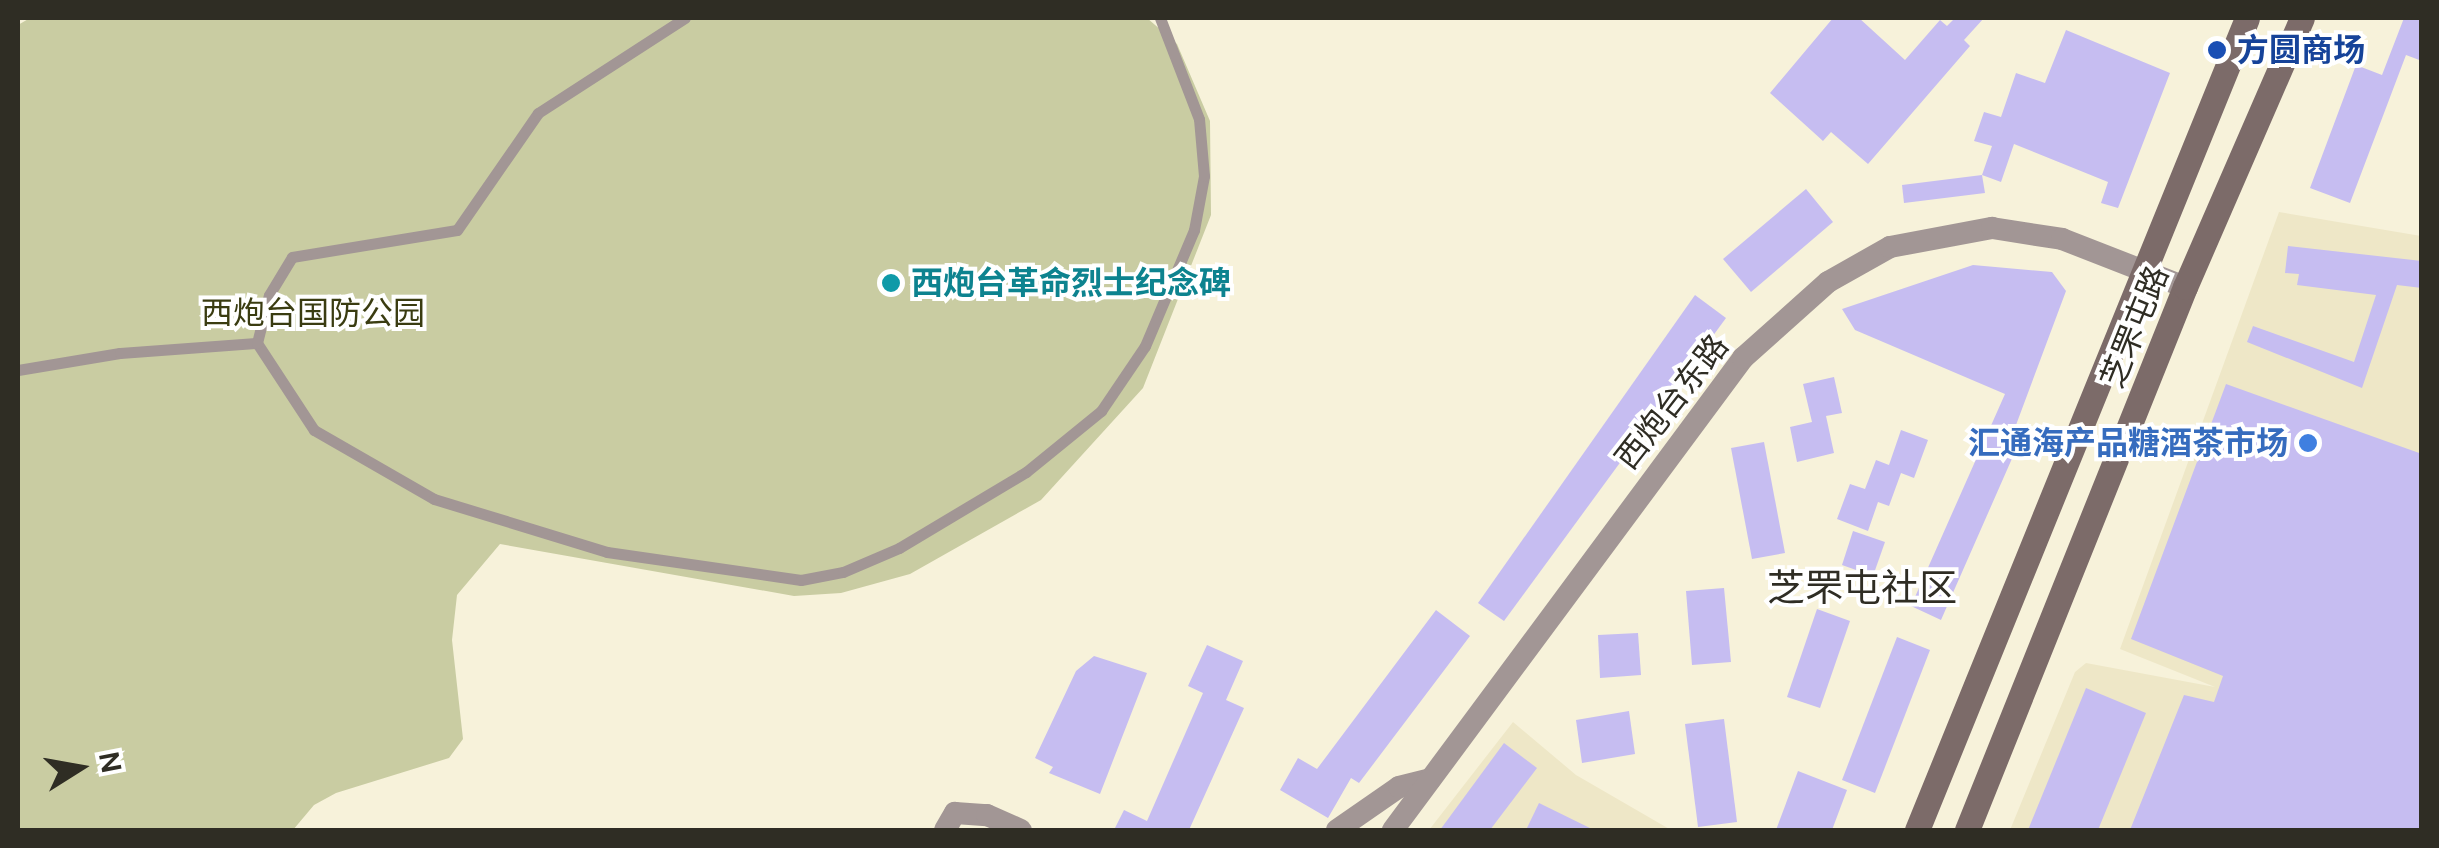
<!DOCTYPE html>
<html>
<head>
<meta charset="utf-8">
<style>
  body { margin:0 }
  #map { position:relative; width:2439px; height:848px; overflow:hidden; background:#f7f2da; font-family:"DM Sans","Noto Sans SC",sans-serif }
  div>[style] { position:absolute }
  [style*='--x'] { left:calc(var(--x)*1px); top:calc(var(--y)*1px); width:calc(var(--w)*1px); rotate:calc(var(--a)*1deg) }
  .built>* { inset:0; background:#eee7c7 }
  .green>* { inset:0; background:#c9cca2 }
  .building>* { inset:0; background:#c6bdf1 }
  .lane>* { height:11px; margin:-5.5px; padding:0 5.5px; transform-origin:5.5px; border-radius:5.5px; background:#a29695 }
  .street>* { height:22px; margin:-11px; padding:0 11px; transform-origin:11px; border-radius:11px; background:#a29695 }
  .secondary>* { height:25px; margin:-12.5px; padding:0 12.5px; transform-origin:12.5px; border-radius:12.5px; background:#7c6b69 }
  .dots>* { width:28px; height:28px; translate:-50% -50%; box-sizing:border-box; border:5px solid #fff; border-radius:50% }
  span { translate:-50% -50%; white-space:nowrap; text-align:center; line-height:1.15; -webkit-text-stroke:8px #fff; paint-order:stroke }
  .transit-label { font-size:32px; color:#164399; font-weight:700 }
  .left { translate:0 -50%; text-align:left }
  .culture-label { font-size:32px; color:#0d838f; font-weight:700 }
  .park-label { font-size:32px; color:#3a3c11 }
  .street-label { font-size:32px; color:#2f2d24 }
  .shop-label { font-size:32px; color:#366cbe; font-weight:700 }
  .right { translate:-100% -50%; text-align:right }
  .quarter-label { font-size:38px; color:#2f2d24 }
  .frame { position:absolute; inset:0; border:20px solid #2f2d24; pointer-events:none }
  .north { position:absolute; left:30px; top:718px; width:100px; height:100px; -webkit-text-stroke:8px #fff; paint-order:stroke; rotate:79deg; font-size:28px; font-weight:700; line-height:40px; text-align:center; color:#2f2d24 }
  .north::after { content:''; display:block; margin:auto; width:35px; height:45px; background:#2f2d24; clip-path:polygon(50% 0,100% 100%,50% 72%,0 100%) }
</style>
</head>
<body>
<div id="map">
  <div class="built">
    <div style="clip-path:polygon(2279px 212px,2421px 236px,2421px 830px,2010px 830px,2075px 672px,2086px 663px,2215px 687px,2120px 649px)"></div>
    <div style="clip-path:polygon(1513px 722px,1576px 775px,1671px 830px,1429px 830px)"></div>
  </div>
  <div class="green">
    <div style="clip-path:polygon(30px 18px,1147px 18px,1177px 44px,1210px 121px,1211px 215px,1143px 388px,1041px 500px,910px 574px,841px 593px,794px 596px,500px 544px,457px 595px,452px 640px,463px 739px,449px 758px,336px 793px,314px 805px,293px 830px,18px 830px,18px 25px)"></div>
  </div>
  <div class="building">
    <div style="clip-path:polygon(1833px 18px,1859px 18px,1905px 60px,1940px 20px,1947px 26px,1955px 18px,1984px 18px,1964px 40px,1970px 46px,1868px 164px,1831px 132px,1823px 141px,1770px 93px)"></div>
    <div style="clip-path:polygon(2404px 18px,2422px 18px,2422px 61px,2406px 55px,2350px 203px,2310px 188px,2356px 65px,2382px 75px)"></div>
    <div style="clip-path:polygon(2066px 30px,2170px 73px,2118px 208px,2101px 203px,2108px 182px,2014px 144px,2001px 182px,1982px 175px,1992px 146px,1974px 141px,1984px 112px,2001px 117px,2016px 73px,2045px 83px)"></div>
    <div style="clip-path:polygon(1982px 175px,1985px 193px,1904px 203px,1902px 185px)"></div>
    <div style="clip-path:polygon(1806px 189px,1833px 222px,1751px 292px,1723px 259px)"></div>
    <div style="clip-path:polygon(2288px 246px,2422px 261px,2422px 288px,2397px 285px,2362px 388px,2247px 342px,2253px 326px,2354px 362px,2376px 295px,2297px 285px,2299px 274px,2285px 273px)"></div>
    <div style="clip-path:polygon(1973px 265px,2052px 272px,2066px 291px,2016px 425px,2025px 429px,1941px 620px,1911px 606px,2005px 394px,1855px 330px,1842px 309px)"></div>
    <div style="clip-path:polygon(1695px 295px,1726px 318px,1504px 621px,1478px 603px)"></div>
    <div style="clip-path:polygon(1834px 377px,1842px 413px,1826px 416px,1834px 453px,1797px 462px,1790px 427px,1812px 422px,1803px 384px)"></div>
    <div style="clip-path:polygon(2226px 384px,2422px 454px,2422px 830px,2130px 830px,2184px 695px,2214px 702px,2223px 676px,2131px 639px)"></div>
    <div style="clip-path:polygon(1901px 430px,1928px 440px,1914px 478px,1901px 473px,1889px 506px,1878px 502px,1868px 531px,1837px 519px,1850px 484px,1865px 489px,1876px 460px,1889px 465px)"></div>
    <div style="clip-path:polygon(1764px 442px,1785px 553px,1752px 559px,1731px 448px)"></div>
    <div style="clip-path:polygon(1853px 531px,1885px 542px,1873px 576px,1842px 565px)"></div>
    <div style="clip-path:polygon(1724px 588px,1731px 662px,1692px 665px,1686px 591px)"></div>
    <div style="clip-path:polygon(1817px 609px,1850px 621px,1820px 708px,1787px 697px)"></div>
    <div style="clip-path:polygon(1436px 610px,1470px 636px,1359px 783px,1351px 778px,1328px 818px,1280px 790px,1298px 758px,1317px 769px)"></div>
    <div style="clip-path:polygon(1638px 633px,1641px 675px,1600px 678px,1598px 635px)"></div>
    <div style="clip-path:polygon(1897px 637px,1930px 650px,1875px 793px,1842px 780px)"></div>
    <div style="clip-path:polygon(1207px 645px,1243px 661px,1226px 700px,1244px 708px,1189px 830px,1114px 830px,1124px 810px,1147px 821px,1203px 693px,1188px 686px)"></div>
    <div style="clip-path:polygon(1094px 656px,1147px 673px,1100px 794px,1049px 773px,1053px 767px,1035px 758px,1076px 671px)"></div>
    <div style="clip-path:polygon(2086px 688px,2146px 713px,2098px 830px,2028px 830px)"></div>
    <div style="clip-path:polygon(1629px 711px,1635px 754px,1582px 763px,1576px 720px)"></div>
    <div style="clip-path:polygon(1724px 719px,1737px 822px,1698px 827px,1685px 724px)"></div>
    <div style="clip-path:polygon(1504px 743px,1537px 768px,1490px 830px,1440px 830px)"></div>
    <div style="clip-path:polygon(1798px 771px,1847px 790px,1832px 830px,1776px 830px)"></div>
    <div style="clip-path:polygon(1539px 803px,1594px 830px,1526px 830px)"></div>
  </div>
  <div class="lane">
    <div style="--x:257;--y:343;--w:104;--a:56.8"></div>
    <div style="--x:314;--y:430;--w:138;--a:29.9"></div>
    <div style="--x:434;--y:499;--w:181;--a:17"></div>
    <div style="--x:607;--y:552;--w:196;--a:8.2"></div>
    <div style="--x:801;--y:580;--w:43;--a:-10.8"></div>
    <div style="--x:843;--y:572;--w:61;--a:-23.2"></div>
    <div style="--x:899;--y:548;--w:148;--a:-30.9"></div>
    <div style="--x:1026;--y:472;--w:97;--a:-39.1"></div>
    <div style="--x:1101;--y:411;--w:78;--a:-55.9"></div>
    <div style="--x:1145;--y:346;--w:126;--a:-67.1"></div>
    <div style="--x:1194;--y:230;--w:55;--a:-79.5"></div>
    <div style="--x:1204;--y:176;--w:57;--a:-95"></div>
    <div style="--x:1199;--y:119;--w:108;--a:-111.1"></div>
    <div style="--x:18;--y:370;--w:103;--a:-9.5"></div>
    <div style="--x:120;--y:353;--w:137;--a:-4.2"></div>
    <div style="--x:257;--y:343;--w:49;--a:-76"></div>
    <div style="--x:269;--y:295;--w:44;--a:-58.8"></div>
    <div style="--x:292;--y:257;--w:167;--a:-9.3"></div>
    <div style="--x:457;--y:230;--w:142;--a:-55.3"></div>
    <div style="--x:538;--y:113;--w:175;--a:-32.9"></div>
  </div>
  <div class="street">
    <div style="--x:945;--y:830;--w:20;--a:-60"></div>
    <div style="--x:955;--y:813;--w:32;--a:4"></div>
    <div style="--x:987;--y:815;--w:37;--a:24"></div>
    <div style="--x:1337;--y:830;--w:75;--a:-34.7"></div>
    <div style="--x:1399;--y:787;--w:32;--a:-14"></div>
    <div style="--x:1393;--y:830;--w:588;--a:-53.44"></div>
    <div style="--x:1743;--y:358;--w:114;--a:-41.8"></div>
    <div style="--x:1828;--y:282;--w:71;--a:-29.4"></div>
    <div style="--x:1890;--y:247;--w:104;--a:-10.6"></div>
    <div style="--x:1992;--y:228;--w:71;--a:8.9"></div>
    <div style="--x:2062;--y:239;--w:132;--a:21.3"></div>
  </div>
  <div class="secondary">
    <div style="--x:1917;--y:830;--w:876;--a:-67.88"></div>
    <div style="--x:1967;--y:830;--w:585;--a:-68.13"></div>
    <div style="--x:2185;--y:287;--w:293;--a:-66.5"></div>
  </div>
  <div class="dots">
    <div style="left:2217px;top:50px;background:#1a4fb4"></div>
    <div style="left:891px;top:283px;background:#0f9aa8"></div>
    <div style="left:2308px;top:443px;background:#3f7fe0"></div>
  </div>
  <div class="transit-label">
    <span class="left" style="left:2237px;top:50px">方圆商场</span>
  </div>
  <div class="culture-label">
    <span class="left" style="left:911px;top:283px">西炮台革命烈士纪念碑</span>
  </div>
  <div class="park-label">
    <span style="left:313px;top:313px">西炮台国防公园</span>
  </div>
  <div class="street-label">
    <span style="left:2135px;top:327px;rotate:-68deg">芝罘屯路</span>
    <span style="left:1672px;top:402px;rotate:-52deg">西炮台东路</span>
  </div>
  <div class="shop-label">
    <span class="right" style="left:2288px;top:443px">汇通海产品糖酒茶市场</span>
  </div>
  <div class="quarter-label">
    <span style="left:1862px;top:589px">芝罘屯社区</span>
  </div>
  <div class="frame"></div>
  <div class="north">N</div>
</div>
</body>
</html>
